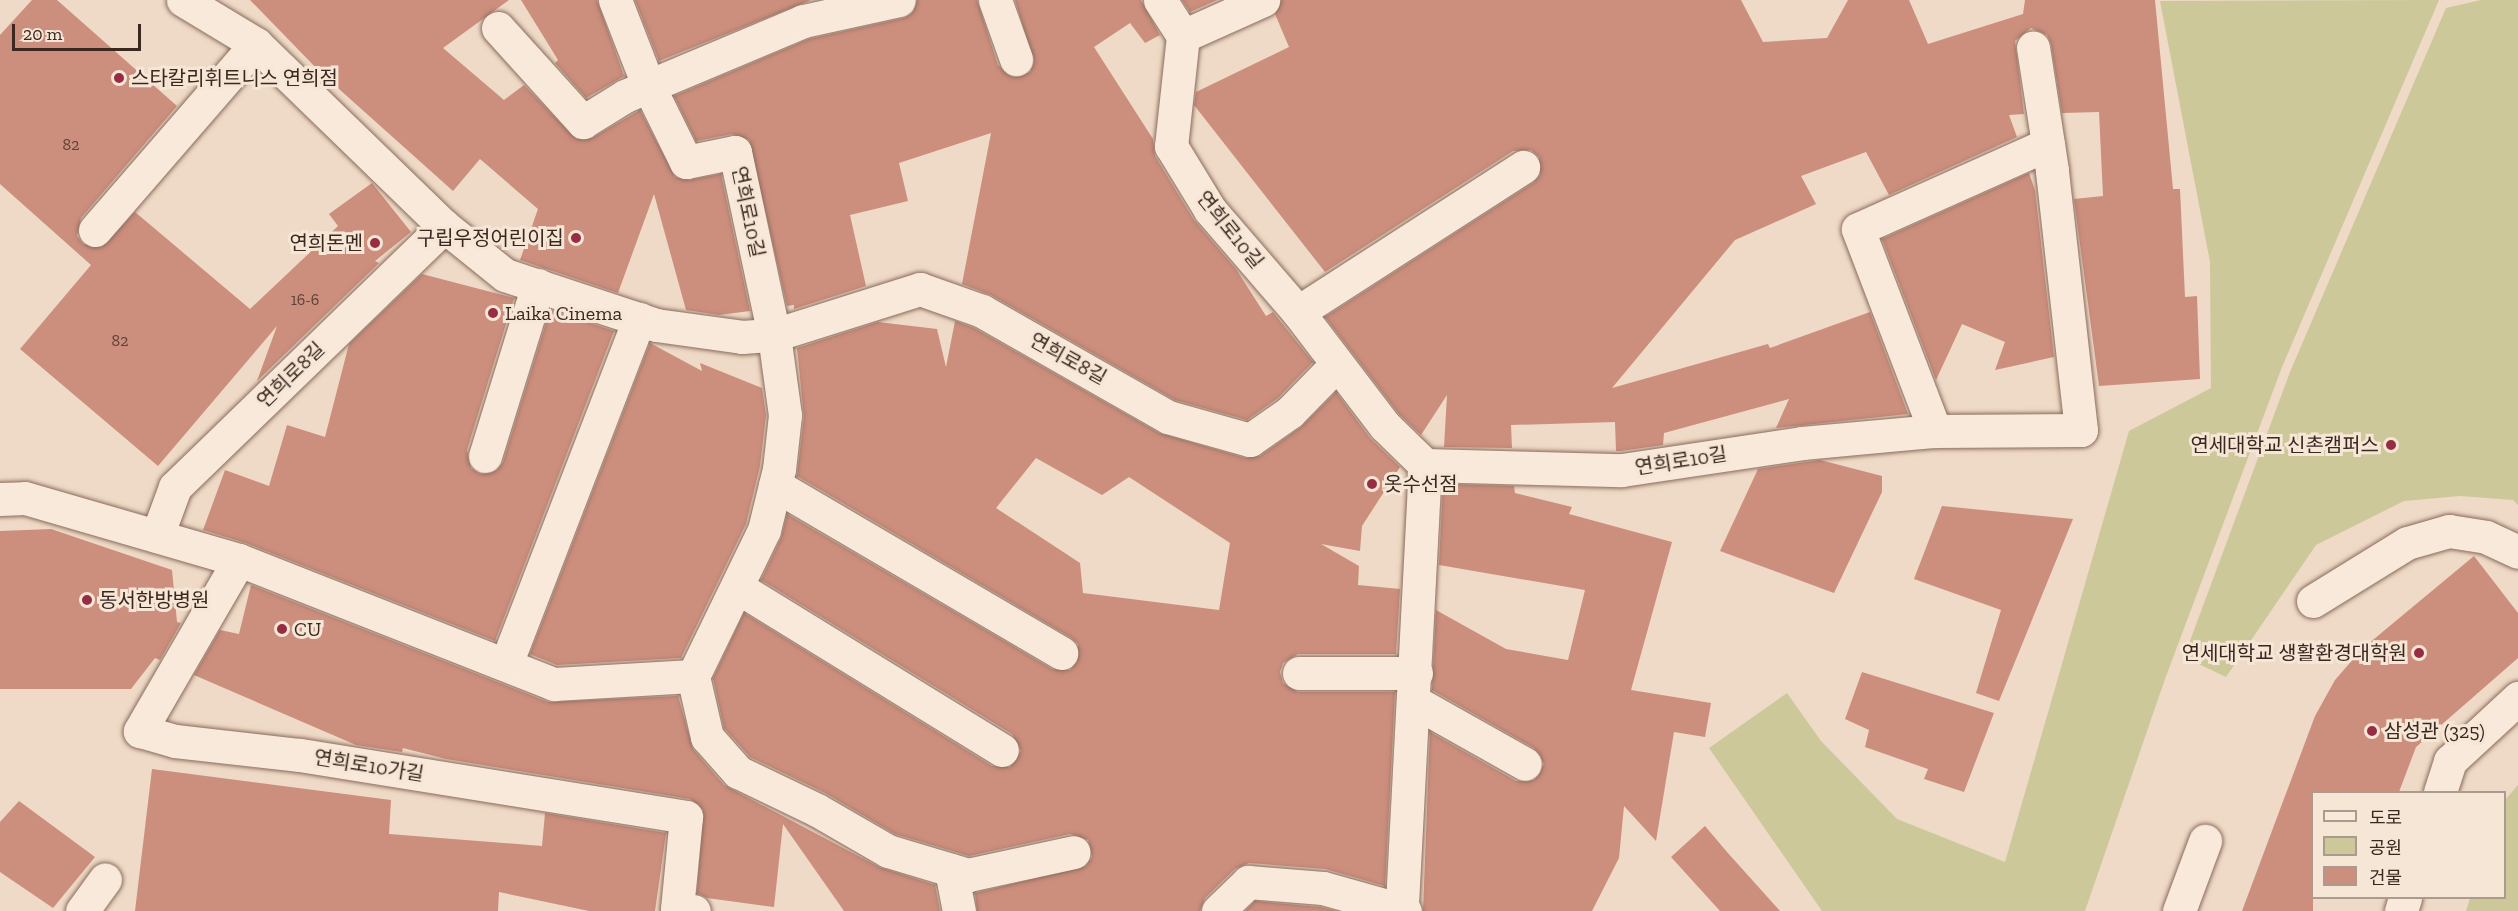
<!DOCTYPE html>
<html>
<head>
<meta charset="utf-8">
<style>
  body { margin:0 }
  #map { position:relative; width:2518px; height:911px; overflow:hidden; background:#eedac6; font-family:"Zilla Slab","Noto Sans KR",serif }
  div>[style] { position:absolute }
  [style*='--x'] { left:calc(var(--x)*1px); top:calc(var(--y)*1px); width:calc(var(--w)*1px); rotate:calc(var(--a)*1deg) }
  .green>* { inset:0; background:#ccc89a }
  .building>* { inset:0; background:#cc8e7d }
  .roads { filter:drop-shadow(0 0 2px #8a6b5c) drop-shadow(0 0 2px #8a6b5c) }
  .minor>* { height:33px; margin:-16.5px; padding:0 16.5px; transform-origin:16.5px; border-radius:16.5px; background:#f9e9da }
  .dots>* { width:16px; height:16px; translate:-50% -50%; box-sizing:border-box; border:3px solid #f6e6d6; border-radius:50% }
  span { translate:-50% -50%; white-space:nowrap; text-align:center; line-height:1.15; -webkit-text-stroke:6px #f6e6d6; paint-order:stroke }
  .number-label { font-size:16px; color:#5e4137 }
  .number-label span { -webkit-text-stroke-width:0 }
  .poi-label { font-size:20px; color:#3a2720 }
  .left { translate:0 -50%; text-align:left }
  .right { translate:-100% -50%; text-align:right }
  .street-label { font-size:20px; color:#3a2720 }
  .legend { position:absolute; left:2311px; top:791px; width:195px; height:108px; box-sizing:border-box; background:#f6e6d6; border:2px solid #ab9a8d; margin:0; padding:8px 10px; list-style:none; font-size:18px; color:#3a2720 }
  .legend li { display:flex; align-items:center; gap:12px; height:30px }
  .legend b { width:30px; border:2px solid #ab9a8d }
  .scale { position:absolute; left:12px; top:24px; width:129px; height:27px; box-sizing:border-box; border:3px solid #3a2720; border-top:0; padding-left:8px; font-size:18px; line-height:21px; white-space:nowrap; color:#3a2720; -webkit-text-stroke:4px #f6e6d6; paint-order:stroke }
</style>
</head>
<body>
<div id="map">
  <div class="green">
    <div style="clip-path:polygon(2439px 0,2282px 367px,2165px 679px,2085px 911px,1822px 911px,1709px 748px,1787px 693px,1821px 741px,1897px 819px,2005px 862px,2129px 431px,2211px 388px,2210px 262px,2160px 1px)"></div>
    <div style="clip-path:polygon(2481px 0,2518px 0,2518px 505px,2513px 500px,2460px 496px,2404px 501px,2316px 545px,2226px 677px,2184px 657px,2290px 372px,2446px 8px)"></div>
    <div style="clip-path:polygon(2518px 785px,2518px 911px,2466px 911px,2470px 898px,2504px 898px,2505px 800px)"></div>
  </div>
  <div class="building">
    <div style="clip-path:polygon(32px 0,57px 0,177px 106px,81px 218px,77px 236px,83px 244px,102px 247px,135px 212px,250px 309px,338px 226px,329px 214px,372px 183px,411px 232px,375px 261px,379px 263px,257px 381px,277px 326px,158px 466px,20px 349px,91px 265px,0 184px,0 35px)"></div>
    <div style="clip-path:polygon(250px 0,509px 0,443px 48px,504px 100px,524px 85px,576px 139px,592px 138px,640px 110px,675px 177px,689px 180px,721px 174px,750px 311px,719px 315px,686px 310px,654px 194px,618px 293px,520px 260px,538px 209px,480px 159px,453px 191px,320px 72px)"></div>
    <div style="clip-path:polygon(521px 0,597px 0,624px 76px,586px 98px,555px 63px,558px 60px)"></div>
    <div style="clip-path:polygon(635px 0,811px 0,659px 61px)"></div>
    <div style="clip-path:polygon(917px 0,977px 0,998px 65px,1013px 77px,1030px 72px,1034px 62px,1015px 0,1141px 0,1160px 35px,1145px 43px,1130px 23px,1094px 47px,1153px 139px,1155px 156px,1194px 220px,1236px 269px,1266px 316px,1273px 312px,1313px 362px,1278px 398px,1247px 420px,1175px 400px,991px 295px,962px 284px,991px 133px,899px 163px,908px 201px,850px 215px,866px 286px,794px 309px,794px 305px,787px 306px,749px 140px,732px 134px,696px 141px,674px 96px,809px 39px,904px 18px,912px 13px)"></div>
    <div style="clip-path:polygon(1182px 0,1217px 0,1190px 12px)"></div>
    <div style="clip-path:polygon(1281px 0,1741px 0,1763px 42px,1827px 38px,1848px 0,1909px 0,1928px 44px,2023px 14px,2025px 0,2155px 0,2173px 189px,2180px 189px,2185px 297px,2197px 296px,2200px 379px,2099px 386px,2074px 199px,2103px 196px,2099px 112px,2062px 113px,2051px 44px,2047px 35px,2031px 28px,2015px 41px,2024px 114px,2009px 115px,2017px 137px,1889px 195px,1866px 152px,1801px 176px,1816px 204px,1735px 240px,1612px 388px,1768px 344px,1770px 348px,1870px 312px,1908px 414px,1776px 428px,1789px 399px,1664px 433px,1663px 445px,1621px 451px,1616px 451px,1615px 422px,1511px 425px,1512px 448px,1444px 447px,1447px 395px,1421px 435px,1399px 414px,1325px 317px,1533px 183px,1540px 175px,1539px 157px,1531px 150px,1513px 151px,1325px 272px,1194px 105px,1196px 92px,1289px 47px,1275px 14px)"></div>
    <div style="clip-path:polygon(2029px 173px,2035px 190px,2054px 357px,1995px 370px,2005px 342px,1962px 324px,1936px 380px,1882px 239px)"></div>
    <div style="clip-path:polygon(422px 274px,514px 298px,467px 450px,471px 468px,480px 474px,497px 470px,503px 462px,550px 310px,614px 331px,495px 641px,246px 543px,203px 530px,225px 470px,269px 486px,287px 425px,325px 437px,349px 344px)"></div>
    <div style="clip-path:polygon(evenodd,955px 321px,974px 328px,1159px 433px,1245px 458px,1260px 456px,1301px 427px,1336px 392px,1370px 438px,1400px 467px,1362px 526px,1360px 551px,1321px 544px,1359px 566px,1358px 585px,1400px 589px,1396px 654px,1298px 654px,1283px 663px,1280px 672px,1283px 683px,1298px 692px,1395px 692px,1385px 886px,1325px 869px,1249px 863px,1235px 869px,1205px 898px,1200px 911px,977px 911px,975px 893px,1086px 866px,1092px 857px,1088px 840px,1070px 834px,969px 856px,895px 834px,825px 793px,750px 757px,724px 728px,713px 678px,744px 613px,992px 766px,1010px 767px,1021px 751px,1012px 734px,761px 580px,781px 538px,787px 514px,1052px 669px,1070px 670px,1077px 662px,1078px 644px,1070px 637px,797px 476px,804px 417px,797px 348px,878px 322px,937px 329px,946px 367px,955px 321px,1036px 458px,1102px 495px,1129px 477px,1230px 543px,1219px 610px,1083px 593px,1080px 563px,996px 508px,1036px 458px)"></div>
    <div style="clip-path:polygon(650px 343px,702px 371px,700px 363px,762px 388px,766px 415px,760px 466px,746px 524px,681px 658px,557px 665px,530px 654px)"></div>
    <div style="clip-path:polygon(1820px 460px,1882px 476px,1882px 492px,1834px 593px,1720px 551px,1758px 469px)"></div>
    <div style="clip-path:polygon(1443px 484px,1514px 486px,1515px 493px,1572px 507px,1569px 514px,1672px 542px,1631px 690px,1711px 703px,1705px 737px,1674px 732px,1656px 841px,1624px 806px,1619px 858px,1592px 911px,1423px 911px,1430px 732px,1516px 781px,1534px 780px,1544px 764px,1534px 748px,1432px 690px,1436px 610px,1506px 649px,1568px 660px,1585px 590px,1439px 565px)"></div>
    <div style="clip-path:polygon(1942px 506px,2073px 519px,1999px 701px,1976px 693px,2001px 610px,1914px 579px)"></div>
    <div style="clip-path:polygon(51px 529px,172px 570px,177px 622px,181px 623px,160px 660px,155px 658px,131px 689px,0 689px,0 531px)"></div>
    <div style="clip-path:polygon(2474px 556px,2518px 613px,2518px 658px,2416px 747px,2399px 792px,2313px 792px,2313px 911px,2242px 911px,2315px 716px,2335px 680px,2362px 649px)"></div>
    <div style="clip-path:polygon(251px 585px,548px 702px,678px 696px,693px 749px,724px 785px,879px 867px,935px 885px,940px 911px,844px 911px,783px 824px,774px 907px,707px 898px,697px 893px,703px 810px,690px 799px,446px 759px,403px 748px,402px 752px,356px 745px,194px 675px,220px 630px,239px 634px)"></div>
    <div style="clip-path:polygon(1862px 672px,1994px 713px,1964px 792px,1924px 779px,1928px 769px,1865px 747px,1869px 730px,1845px 719px)"></div>
    <div style="clip-path:polygon(152px 769px,391px 800px,389px 834px,542px 846px,545px 813px,666px 833px,655px 911px,589px 911px,499px 892px,498px 911px,135px 911px)"></div>
    <div style="clip-path:polygon(19px 801px,95px 857px,53px 908px,0 872px,0 822px)"></div>
    <div style="clip-path:polygon(1705px 826px,1727px 852px,1780px 911px,1720px 911px,1671px 857px)"></div>
    <div style="clip-path:polygon(1255px 901px,1320px 907px,1336px 911px,1245px 911px)"></div>
  </div>
  <div class="roads">
    <div class="minor">
      <div style="--x:183;--y:0;--w:85;--a:31.1"></div>
      <div style="--x:256;--y:44;--w:262;--a:44.1"></div>
      <div style="--x:444;--y:226;--w:78;--a:38.8"></div>
      <div style="--x:505;--y:275;--w:159;--a:18.3"></div>
      <div style="--x:656;--y:325;--w:87;--a:7.9"></div>
      <div style="--x:742;--y:337;--w:32;--a:-4"></div>
      <div style="--x:774;--y:335;--w:153;--a:-17.5"></div>
      <div style="--x:920;--y:289;--w:66;--a:19.5"></div>
      <div style="--x:982;--y:311;--w:214;--a:29.7"></div>
      <div style="--x:1168;--y:417;--w:85;--a:15.7"></div>
      <div style="--x:1250;--y:440;--w:49;--a:-35"></div>
      <div style="--x:1290;--y:412;--w:67;--a:-45.6"></div>
      <div style="--x:615;--y:0;--w:91;--a:68.8"></div>
      <div style="--x:648;--y:85;--w:86;--a:63.7"></div>
      <div style="--x:686;--y:162;--w:50;--a:-11.5"></div>
      <div style="--x:735;--y:152;--w:187;--a:78"></div>
      <div style="--x:774;--y:335;--w:81;--a:82.2"></div>
      <div style="--x:785;--y:415;--w:54;--a:96.3"></div>
      <div style="--x:779;--y:469;--w:63;--a:103.8"></div>
      <div style="--x:764;--y:530;--w:162;--a:115.9"></div>
      <div style="--x:995;--y:0;--w:63;--a:70.4"></div>
      <div style="--x:1160;--y:0;--w:43;--a:57.4"></div>
      <div style="--x:1183;--y:36;--w:111;--a:96.2"></div>
      <div style="--x:1171;--y:146;--w:75;--a:58.6"></div>
      <div style="--x:1210;--y:210;--w:135;--a:49.2"></div>
      <div style="--x:1298;--y:312;--w:143;--a:52.7"></div>
      <div style="--x:1385;--y:426;--w:56;--a:44.3"></div>
      <div style="--x:1425;--y:465;--w:447;--a:93"></div>
      <div style="--x:498;--y:28;--w:127;--a:47.9"></div>
      <div style="--x:583;--y:122;--w:49;--a:-31.8"></div>
      <div style="--x:625;--y:96;--w:193;--a:-22.8"></div>
      <div style="--x:803;--y:21;--w:98;--a:-12.3"></div>
      <div style="--x:1183;--y:36;--w:88;--a:-24.2"></div>
      <div style="--x:95;--y:230;--w:246;--a:-49.1"></div>
      <div style="--x:1298;--y:312;--w:268;--a:-32.8"></div>
      <div style="--x:1935;--y:431;--w:216;--a:-110.9"></div>
      <div style="--x:1858;--y:229;--w:208;--a:-24.1"></div>
      <div style="--x:485;--y:456;--w:179;--a:-72.8"></div>
      <div style="--x:1425;--y:465;--w:197;--a:1.5"></div>
      <div style="--x:1622;--y:470;--w:182;--a:-8.5"></div>
      <div style="--x:1802;--y:443;--w:134;--a:-5.2"></div>
      <div style="--x:1935;--y:431;--w:146;--a:-0.4"></div>
      <div style="--x:2081;--y:430;--w:262;--a:-96.4"></div>
      <div style="--x:2052;--y:170;--w:124;--a:-98.8"></div>
      <div style="--x:775;--y:485;--w:332;--a:30.4"></div>
      <div style="--x:0;--y:499;--w:25;--a:-2"></div>
      <div style="--x:25;--y:498;--w:223;--a:16.2"></div>
      <div style="--x:239;--y:560;--w:339;--a:21.5"></div>
      <div style="--x:554;--y:684;--w:139;--a:-3.3"></div>
      <div style="--x:157;--y:536;--w:52;--a:-69.8"></div>
      <div style="--x:175;--y:487;--w:375;--a:-44.1"></div>
      <div style="--x:239;--y:560;--w:198;--a:120.1"></div>
      <div style="--x:140;--y:731;--w:36;--a:16"></div>
      <div style="--x:175;--y:741;--w:126;--a:6.4"></div>
      <div style="--x:300;--y:755;--w:391;--a:9.1"></div>
      <div style="--x:686;--y:817;--w:92;--a:95.6"></div>
      <div style="--x:677;--y:909;--w:17;--a:7"></div>
      <div style="--x:737;--y:587;--w:311;--a:31.6"></div>
      <div style="--x:2313;--y:601;--w:110;--a:-31.7"></div>
      <div style="--x:2407;--y:543;--w:44;--a:-15.9"></div>
      <div style="--x:2449;--y:531;--w:37;--a:9"></div>
      <div style="--x:2486;--y:537;--w:35;--a:25"></div>
      <div style="--x:506;--y:664;--w:370;--a:-68.9"></div>
      <div style="--x:1299;--y:673;--w:117;--a:0"></div>
      <div style="--x:693;--y:676;--w:63;--a:77.1"></div>
      <div style="--x:707;--y:737;--w:47;--a:48.5"></div>
      <div style="--x:738;--y:772;--w:88;--a:25.7"></div>
      <div style="--x:817;--y:810;--w:82;--a:30"></div>
      <div style="--x:888;--y:851;--w:84;--a:16.7"></div>
      <div style="--x:968;--y:875;--w:108;--a:-12.2"></div>
      <div style="--x:1415;--y:702;--w:126;--a:29.4"></div>
      <div style="--x:2440;--y:792;--w:33;--a:-72"></div>
      <div style="--x:2450;--y:761;--w:93;--a:-42.8"></div>
      <div style="--x:951;--y:870;--w:42;--a:79"></div>
      <div style="--x:82;--y:911;--w:39;--a:-54"></div>
      <div style="--x:1218;--y:911;--w:42;--a:-44"></div>
      <div style="--x:1248;--y:882;--w:75;--a:4.6"></div>
      <div style="--x:1323;--y:888;--w:85;--a:15.7"></div>
      <div style="--x:2179;--y:911;--w:75;--a:-69.6"></div>
      <div style="--x:2401;--y:911;--w:14;--a:-73"></div>
    </div>
  </div>
  <div class="dots">
    <div style="left:119px;top:78px;background:#982c42"></div>
    <div style="left:576px;top:238px;background:#982c42"></div>
    <div style="left:375px;top:243px;background:#982c42"></div>
    <div style="left:493px;top:313px;background:#982c42"></div>
    <div style="left:2391px;top:445px;background:#982c42"></div>
    <div style="left:1372px;top:484px;background:#982c42"></div>
    <div style="left:87px;top:600px;background:#982c42"></div>
    <div style="left:282px;top:629px;background:#982c42"></div>
    <div style="left:2419px;top:653px;background:#982c42"></div>
    <div style="left:2372px;top:731px;background:#982c42"></div>
  </div>
  <div class="number-label">
    <span style="left:71px;top:145px">82</span>
    <span style="left:305px;top:300px">16-6</span>
    <span style="left:120px;top:341px">82</span>
  </div>
  <div class="poi-label">
    <span class="left" style="left:131px;top:78px">스타칼리휘트니스 연희점</span>
    <span class="right" style="left:564px;top:238px">구립우정어린이집</span>
    <span class="right" style="left:363px;top:243px">연희돈멘</span>
    <span class="left" style="left:505px;top:313px">Laika Cinema</span>
    <span class="right" style="left:2379px;top:445px">연세대학교 신촌캠퍼스</span>
    <span class="left" style="left:1384px;top:484px">옷수선점</span>
    <span class="left" style="left:99px;top:600px">동서한방병원</span>
    <span class="left" style="left:294px;top:629px">CU</span>
    <span class="right" style="left:2407px;top:653px">연세대학교 생활환경대학원</span>
    <span class="left" style="left:2384px;top:731px">삼성관 (325)</span>
  </div>
  <div class="street-label">
    <span style="left:748px;top:212px;rotate:78deg">연희로10길</span>
    <span style="left:1230px;top:230px;rotate:51deg">연희로10길</span>
    <span style="left:1068px;top:359px;rotate:29deg">연희로8길</span>
    <span style="left:291px;top:375px;rotate:-44deg">연희로8길</span>
    <span style="left:1681px;top:461px;rotate:-9deg">연희로10길</span>
    <span style="left:369px;top:766px;rotate:9deg">연희로10가길</span>
  </div>
  <ul class="legend">
  <li><b style="height:8px;background:#f9e9da"></b>도로</li>
  <li><b style="height:16px;background:#ccc89a"></b>공원</li>
  <li><b style="height:16px;background:#cc8e7d"></b>건물</li>
  </ul>
  <div class="scale">20 m</div>
</div>
</body>
</html>
